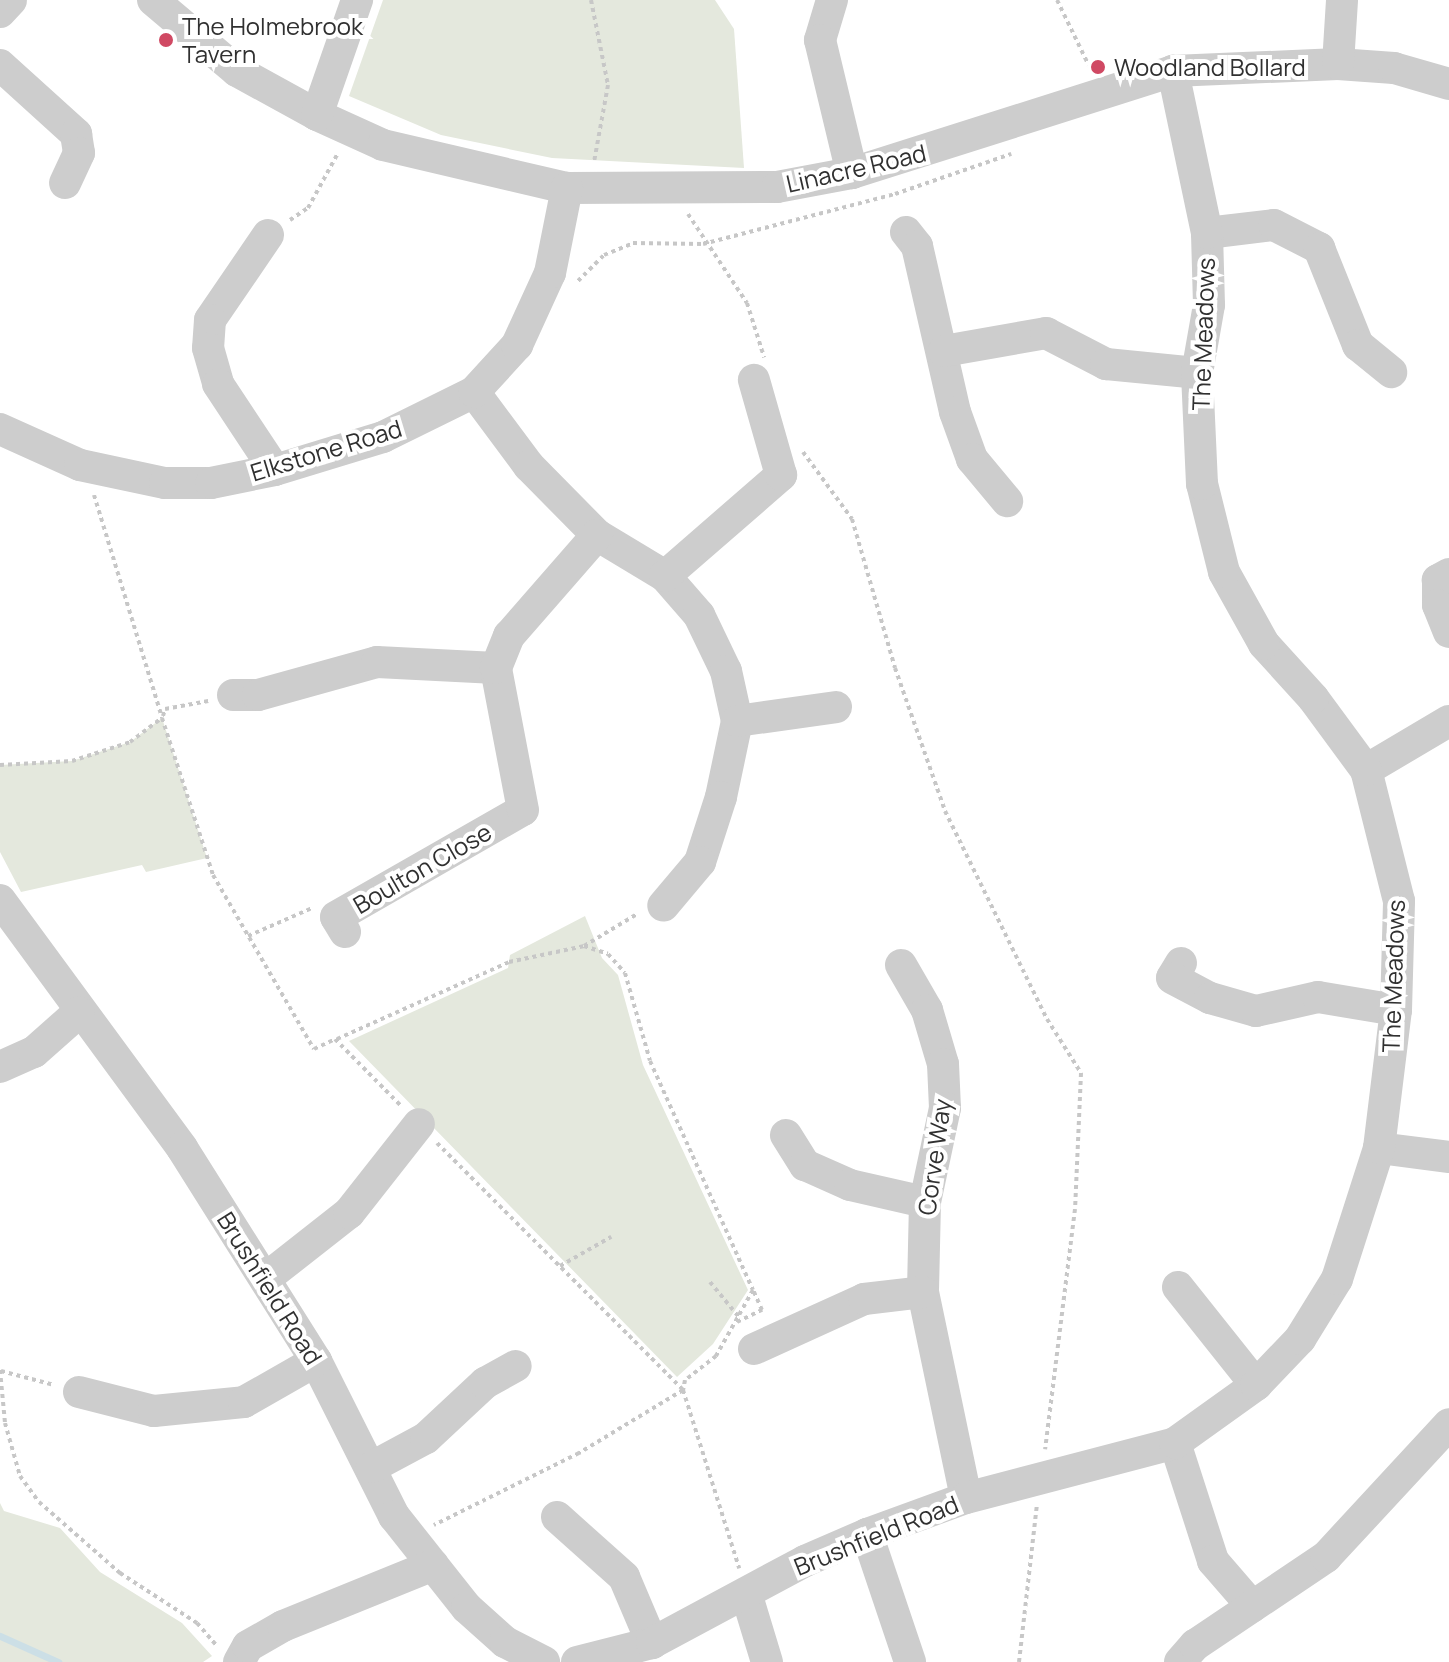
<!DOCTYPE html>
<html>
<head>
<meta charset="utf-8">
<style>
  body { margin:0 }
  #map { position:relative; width:1449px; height:1662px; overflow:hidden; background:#fff; font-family:Manrope,sans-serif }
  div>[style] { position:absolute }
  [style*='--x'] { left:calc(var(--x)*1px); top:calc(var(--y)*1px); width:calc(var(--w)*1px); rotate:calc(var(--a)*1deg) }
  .green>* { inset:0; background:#e4e8dd }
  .stream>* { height:7px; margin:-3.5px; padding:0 3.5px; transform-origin:3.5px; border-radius:3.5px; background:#ccdfe6 }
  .path>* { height:4px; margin-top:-2px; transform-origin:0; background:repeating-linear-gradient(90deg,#c7c7c7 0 4px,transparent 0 8px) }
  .minor>* { height:32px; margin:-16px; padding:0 16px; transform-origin:16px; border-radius:16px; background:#cdcdcd }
  .dots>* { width:22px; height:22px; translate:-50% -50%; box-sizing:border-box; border:4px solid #fff; border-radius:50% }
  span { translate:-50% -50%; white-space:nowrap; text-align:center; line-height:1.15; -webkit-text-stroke:8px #fff; paint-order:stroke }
  .poi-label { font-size:24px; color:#303030 }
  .left { translate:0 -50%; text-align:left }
  .street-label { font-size:24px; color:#303030 }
</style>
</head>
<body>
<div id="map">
  <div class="green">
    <div style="clip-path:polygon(383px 0,715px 0,734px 29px,744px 168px,552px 158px,441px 135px,349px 96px)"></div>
    <div style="clip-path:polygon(162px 718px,207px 858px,146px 872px,142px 865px,21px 892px,0 852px,0 765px,72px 761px,130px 742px)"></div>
    <div style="clip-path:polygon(585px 916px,602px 958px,618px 975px,643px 1065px,748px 1290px,713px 1344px,677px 1377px,349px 1041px,508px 968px,510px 955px)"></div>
    <div style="clip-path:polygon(0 1503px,4px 1511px,60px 1528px,100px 1572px,182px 1623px,212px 1656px,203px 1662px,0 1662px)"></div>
  </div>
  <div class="stream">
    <div style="--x:0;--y:1636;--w:64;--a:24.1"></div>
  </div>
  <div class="path">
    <div style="--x:591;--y:0;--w:87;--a:78.7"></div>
    <div style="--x:608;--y:85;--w:78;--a:100.3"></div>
    <div style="--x:1057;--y:0;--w:76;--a:64.1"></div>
    <div style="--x:688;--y:214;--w:107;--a:56.5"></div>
    <div style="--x:747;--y:303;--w:57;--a:72.5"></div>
    <div style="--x:290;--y:220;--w:22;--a:-34"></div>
    <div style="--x:308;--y:208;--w:63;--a:-61.4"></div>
    <div style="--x:578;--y:281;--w:37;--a:-45"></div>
    <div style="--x:604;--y:255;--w:31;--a:-22"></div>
    <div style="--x:633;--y:243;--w:70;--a:0.8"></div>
    <div style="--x:703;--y:244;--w:198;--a:-14.6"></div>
    <div style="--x:895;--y:194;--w:123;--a:-19"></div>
    <div style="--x:803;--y:452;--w:83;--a:53.8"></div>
    <div style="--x:852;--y:519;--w:155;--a:73.9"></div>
    <div style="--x:895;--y:668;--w:151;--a:70.7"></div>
    <div style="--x:945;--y:811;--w:232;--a:63.9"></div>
    <div style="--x:1047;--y:1019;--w:64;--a:57.8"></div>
    <div style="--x:1081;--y:1073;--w:136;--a:92.5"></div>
    <div style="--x:1075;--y:1209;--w:242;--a:97.1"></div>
    <div style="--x:94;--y:495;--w:233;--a:73"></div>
    <div style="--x:163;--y:716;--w:7;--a:-74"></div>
    <div style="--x:165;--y:709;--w:44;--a:-10.5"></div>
    <div style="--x:0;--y:765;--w:72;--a:-3.2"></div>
    <div style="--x:72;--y:761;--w:61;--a:-18.1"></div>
    <div style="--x:130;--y:742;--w:40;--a:-37"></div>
    <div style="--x:162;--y:718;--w:165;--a:72"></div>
    <div style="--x:213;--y:875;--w:201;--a:59.9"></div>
    <div style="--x:314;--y:1049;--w:23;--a:-25"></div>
    <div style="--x:335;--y:1039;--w:93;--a:45.4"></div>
    <div style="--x:248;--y:936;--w:70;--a:-23.6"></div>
    <div style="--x:584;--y:946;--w:62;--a:-31.1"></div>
    <div style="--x:337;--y:1039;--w:188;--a:-24.1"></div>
    <div style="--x:509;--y:962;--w:77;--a:-12"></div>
    <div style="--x:584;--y:946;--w:25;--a:18"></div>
    <div style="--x:608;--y:954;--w:25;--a:48"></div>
    <div style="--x:625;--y:973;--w:91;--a:74.1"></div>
    <div style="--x:650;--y:1061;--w:251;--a:65.8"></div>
    <div style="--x:753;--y:1290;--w:76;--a:119.3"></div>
    <div style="--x:716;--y:1356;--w:39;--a:142"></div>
    <div style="--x:685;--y:1380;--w:10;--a:101"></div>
    <div style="--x:683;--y:1390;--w:122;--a:148.8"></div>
    <div style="--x:579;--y:1453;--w:162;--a:153.6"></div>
    <div style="--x:437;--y:1143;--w:349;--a:45.1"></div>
    <div style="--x:683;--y:1390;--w:187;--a:72.5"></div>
    <div style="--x:560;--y:1266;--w:59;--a:-29.6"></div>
    <div style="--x:710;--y:1282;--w:45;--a:50.4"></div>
    <div style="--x:737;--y:1322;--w:28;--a:-26"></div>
    <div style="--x:762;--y:1310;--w:22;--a:-114"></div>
    <div style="--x:0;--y:1370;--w:53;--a:84.6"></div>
    <div style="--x:5;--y:1423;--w:55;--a:74.2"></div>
    <div style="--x:20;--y:1476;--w:32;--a:54"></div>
    <div style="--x:39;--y:1502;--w:108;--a:41.2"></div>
    <div style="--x:120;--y:1573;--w:92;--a:33"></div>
    <div style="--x:197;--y:1623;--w:30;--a:49"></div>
    <div style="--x:1;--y:1371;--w:55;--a:14.8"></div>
    <div style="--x:1019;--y:1662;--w:158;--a:-83.5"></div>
  </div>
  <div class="minor">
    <div style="--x:153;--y:0;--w:110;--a:40.2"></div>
    <div style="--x:237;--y:71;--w:91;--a:28.8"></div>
    <div style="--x:317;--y:115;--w:72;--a:24.4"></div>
    <div style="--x:383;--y:145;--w:189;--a:13.2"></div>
    <div style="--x:567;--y:188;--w:210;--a:-0.3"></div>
    <div style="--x:777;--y:187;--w:76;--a:-10.6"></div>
    <div style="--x:852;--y:173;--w:337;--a:-17.6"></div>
    <div style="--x:1173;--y:71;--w:165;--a:-2.4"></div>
    <div style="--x:1338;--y:64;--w:56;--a:4.1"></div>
    <div style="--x:1394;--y:68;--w:57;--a:16.2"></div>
    <div style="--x:832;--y:0;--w:42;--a:106.7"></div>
    <div style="--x:820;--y:40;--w:137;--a:76.5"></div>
    <div style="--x:0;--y:12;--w:16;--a:-47"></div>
    <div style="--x:1338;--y:64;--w:64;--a:-86.4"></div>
    <div style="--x:0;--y:65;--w:103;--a:42.2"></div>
    <div style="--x:76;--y:134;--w:19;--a:81"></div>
    <div style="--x:79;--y:153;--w:33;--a:115"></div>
    <div style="--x:317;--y:115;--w:122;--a:-70.8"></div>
    <div style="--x:906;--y:232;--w:18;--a:52"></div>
    <div style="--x:917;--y:246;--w:170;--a:77.1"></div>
    <div style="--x:955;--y:412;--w:50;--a:70.1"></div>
    <div style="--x:972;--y:459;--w:55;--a:50.2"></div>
    <div style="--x:1207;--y:233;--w:67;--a:-6.8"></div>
    <div style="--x:1274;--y:225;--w:51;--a:27.1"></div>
    <div style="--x:1319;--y:248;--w:105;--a:68.1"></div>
    <div style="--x:1358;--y:345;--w:43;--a:39.3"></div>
    <div style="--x:268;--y:235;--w:103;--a:124.3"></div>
    <div style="--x:210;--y:320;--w:28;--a:94"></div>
    <div style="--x:208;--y:348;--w:37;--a:74"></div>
    <div style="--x:218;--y:384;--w:103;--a:56.5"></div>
    <div style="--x:944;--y:351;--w:104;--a:-10"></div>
    <div style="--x:1046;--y:333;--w:68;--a:27.3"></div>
    <div style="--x:1106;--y:364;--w:91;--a:5.6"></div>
    <div style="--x:474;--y:392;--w:92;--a:53.4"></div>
    <div style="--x:529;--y:466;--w:97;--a:45.4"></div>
    <div style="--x:597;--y:535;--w:79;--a:31.1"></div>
    <div style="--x:665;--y:576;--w:52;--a:48.9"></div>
    <div style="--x:699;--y:615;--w:62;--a:64.3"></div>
    <div style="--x:726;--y:671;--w:51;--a:77.6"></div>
    <div style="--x:737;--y:721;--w:78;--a:101.9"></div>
    <div style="--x:721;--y:797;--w:68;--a:107.9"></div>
    <div style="--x:700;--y:862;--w:57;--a:130.1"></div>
    <div style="--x:0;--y:429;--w:88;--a:24.2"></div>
    <div style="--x:80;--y:465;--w:87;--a:12"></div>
    <div style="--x:165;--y:483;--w:46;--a:0"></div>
    <div style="--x:211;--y:483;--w:65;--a:-11.5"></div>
    <div style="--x:275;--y:470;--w:113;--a:-17"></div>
    <div style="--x:383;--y:437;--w:102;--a:-26.3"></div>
    <div style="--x:474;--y:392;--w:64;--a:-47.5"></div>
    <div style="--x:517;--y:345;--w:79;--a:-65.4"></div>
    <div style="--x:550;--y:273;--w:87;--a:-78.7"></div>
    <div style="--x:1449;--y:574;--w:13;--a:151"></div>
    <div style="--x:1438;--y:580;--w:25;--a:90"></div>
    <div style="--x:1438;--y:605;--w:29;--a:68"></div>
    <div style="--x:665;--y:576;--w:154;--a:-41"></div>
    <div style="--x:781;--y:475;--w:99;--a:-105.9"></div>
    <div style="--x:233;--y:695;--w:25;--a:0"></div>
    <div style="--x:258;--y:695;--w:123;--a:-15.5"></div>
    <div style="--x:377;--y:662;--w:119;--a:2.9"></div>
    <div style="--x:737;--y:721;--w:100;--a:-8"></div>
    <div style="--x:1366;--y:770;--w:96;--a:-30.6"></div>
    <div style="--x:0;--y:900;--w:308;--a:53.7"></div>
    <div style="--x:182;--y:1148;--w:252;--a:57.8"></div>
    <div style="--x:316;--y:1361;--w:174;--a:63.3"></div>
    <div style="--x:394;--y:1516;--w:117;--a:51.6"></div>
    <div style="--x:467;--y:1608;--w:51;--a:41.8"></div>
    <div style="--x:505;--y:1642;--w:44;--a:27.1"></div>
    <div style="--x:345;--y:932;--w:17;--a:-121"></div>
    <div style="--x:336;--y:917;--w:215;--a:-29.8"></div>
    <div style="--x:523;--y:810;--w:145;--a:-100.8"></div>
    <div style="--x:496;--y:668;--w:35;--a:-68"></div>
    <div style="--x:509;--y:636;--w:134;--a:-48.9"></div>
    <div style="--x:1181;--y:963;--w:17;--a:121"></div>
    <div style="--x:1172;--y:978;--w:43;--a:27.8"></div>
    <div style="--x:1210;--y:998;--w:48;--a:15.8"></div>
    <div style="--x:1256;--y:1011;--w:64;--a:-12.7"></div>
    <div style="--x:1318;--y:997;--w:79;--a:9.5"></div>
    <div style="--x:901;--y:965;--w:52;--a:60"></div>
    <div style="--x:927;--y:1010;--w:56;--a:73.5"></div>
    <div style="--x:943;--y:1064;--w:44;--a:87.4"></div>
    <div style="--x:945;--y:1108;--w:96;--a:102"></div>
    <div style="--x:925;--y:1202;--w:90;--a:91.3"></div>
    <div style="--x:923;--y:1292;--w:210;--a:78.2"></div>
    <div style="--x:0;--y:1067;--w:37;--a:-24"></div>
    <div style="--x:34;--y:1052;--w:60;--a:-41.6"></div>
    <div style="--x:786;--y:1135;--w:36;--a:58"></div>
    <div style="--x:805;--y:1165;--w:49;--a:24"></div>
    <div style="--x:850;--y:1185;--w:77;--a:12.8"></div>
    <div style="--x:1379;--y:1148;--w:71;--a:7.3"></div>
    <div style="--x:266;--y:1278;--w:105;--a:-38.1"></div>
    <div style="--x:349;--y:1213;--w:113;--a:-51.8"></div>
    <div style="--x:1178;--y:1287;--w:125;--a:51.5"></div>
    <div style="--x:754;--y:1349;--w:121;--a:-24.4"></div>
    <div style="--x:864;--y:1299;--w:59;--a:-6.8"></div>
    <div style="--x:79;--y:1392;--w:77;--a:14.2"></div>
    <div style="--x:154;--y:1411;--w:90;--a:-5.7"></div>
    <div style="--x:244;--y:1402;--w:83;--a:-29.7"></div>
    <div style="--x:1175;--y:1443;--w:124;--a:72.1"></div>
    <div style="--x:1213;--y:1561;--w:60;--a:49.1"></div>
    <div style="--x:372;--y:1467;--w:61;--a:-28.2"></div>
    <div style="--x:426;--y:1438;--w:81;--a:-43"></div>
    <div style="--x:485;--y:1383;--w:35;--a:-29"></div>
    <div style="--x:557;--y:1517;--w:90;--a:41.8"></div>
    <div style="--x:624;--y:1577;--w:72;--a:67"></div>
    <div style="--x:867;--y:1534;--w:135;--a:71.4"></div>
    <div style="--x:746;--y:1593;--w:72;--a:73.1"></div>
    <div style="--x:239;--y:1662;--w:18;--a:-61"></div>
    <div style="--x:248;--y:1646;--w:40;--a:-29.7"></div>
    <div style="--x:283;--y:1626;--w:162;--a:-22.1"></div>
    <div style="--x:577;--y:1662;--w:77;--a:-14.2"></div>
    <div style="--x:652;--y:1643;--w:174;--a:-28.2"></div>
    <div style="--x:805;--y:1561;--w:68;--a:-23.5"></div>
    <div style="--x:867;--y:1534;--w:105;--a:-20"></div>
    <div style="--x:966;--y:1498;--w:216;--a:-14.7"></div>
    <div style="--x:1175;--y:1443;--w:100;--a:-35.6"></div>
    <div style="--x:1256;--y:1385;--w:64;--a:-46.3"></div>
    <div style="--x:1300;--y:1339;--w:70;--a:-58.3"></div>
    <div style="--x:1337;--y:1279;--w:138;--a:-72.2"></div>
    <div style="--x:1379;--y:1148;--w:139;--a:-83"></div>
    <div style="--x:1396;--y:1010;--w:109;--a:-88.4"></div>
    <div style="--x:1399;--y:901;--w:135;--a:-104.1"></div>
    <div style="--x:1366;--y:770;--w:89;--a:-126.4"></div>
    <div style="--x:1313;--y:698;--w:73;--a:-132.2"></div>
    <div style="--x:1264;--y:644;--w:82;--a:-119.1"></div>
    <div style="--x:1224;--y:572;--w:91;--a:-104"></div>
    <div style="--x:1202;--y:484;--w:111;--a:-92.6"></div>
    <div style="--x:1197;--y:373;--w:69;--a:-80"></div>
    <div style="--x:1209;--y:305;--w:72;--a:-91.6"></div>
    <div style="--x:1207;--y:233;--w:166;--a:-101.9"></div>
    <div style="--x:1180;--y:1662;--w:23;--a:-49"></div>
    <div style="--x:1195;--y:1645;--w:158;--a:-33.9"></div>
    <div style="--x:1326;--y:1557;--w:181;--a:-47.2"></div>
  </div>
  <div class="dots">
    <div style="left:166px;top:40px;background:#d04963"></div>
    <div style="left:1098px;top:67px;background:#d04963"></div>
  </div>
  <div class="poi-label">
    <span class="left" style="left:182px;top:40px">The Holmebrook<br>Tavern</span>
    <span class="left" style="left:1114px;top:67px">Woodland Bollard</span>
  </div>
  <div class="street-label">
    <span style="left:856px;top:168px;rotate:-13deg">Linacre Road</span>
    <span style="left:1203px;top:334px;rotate:-88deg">The Meadows</span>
    <span style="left:326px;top:450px;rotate:-17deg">Elkstone Road</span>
    <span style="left:422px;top:868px;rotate:-30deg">Boulton Close</span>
    <span style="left:1393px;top:976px;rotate:-88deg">The Meadows</span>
    <span style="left:934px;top:1157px;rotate:-82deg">Corve Way</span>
    <span style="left:270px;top:1288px;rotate:58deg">Brushfield Road</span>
    <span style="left:876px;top:1535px;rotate:-22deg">Brushfield Road</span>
  </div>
</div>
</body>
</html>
